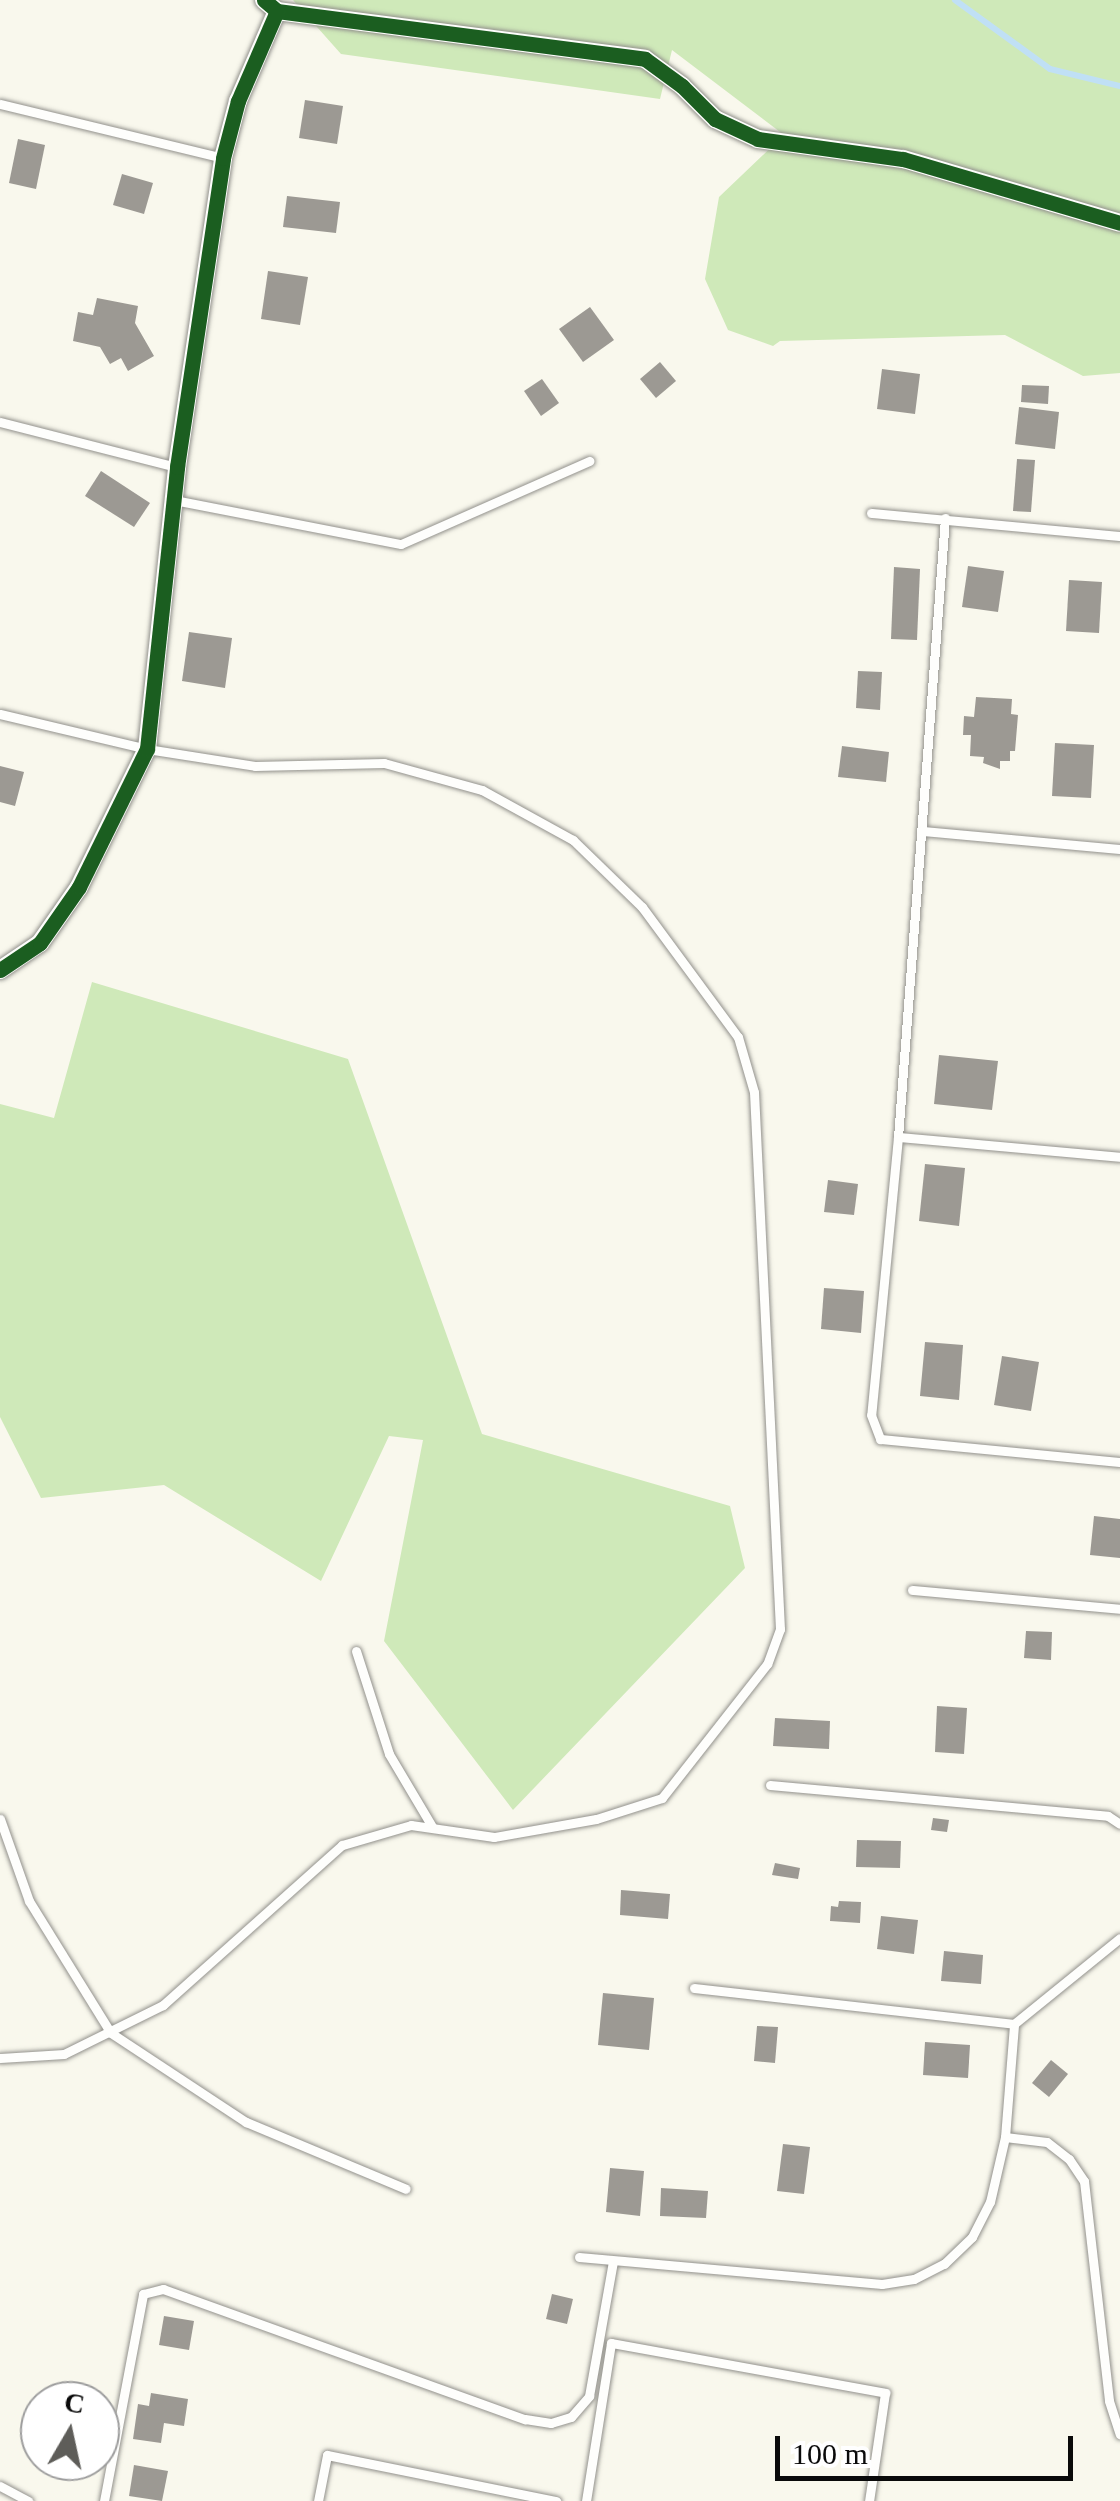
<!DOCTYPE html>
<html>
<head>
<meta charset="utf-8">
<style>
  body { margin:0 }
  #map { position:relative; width:1120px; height:2501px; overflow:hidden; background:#f9f8ed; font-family:"Times New Roman",serif }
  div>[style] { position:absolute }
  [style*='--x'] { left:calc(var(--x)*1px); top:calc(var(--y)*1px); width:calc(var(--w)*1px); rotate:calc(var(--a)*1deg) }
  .forest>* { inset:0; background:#cfe9b9 }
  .stream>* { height:6px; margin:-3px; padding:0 3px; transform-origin:3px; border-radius:3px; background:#c0e0f5 }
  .building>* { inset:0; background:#9c9993 }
  .roads { filter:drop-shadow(0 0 2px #92918c) drop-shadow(0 0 2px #92918c) }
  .lane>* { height:9px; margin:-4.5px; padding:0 4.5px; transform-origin:4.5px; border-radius:4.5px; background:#fefefc }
  .street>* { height:18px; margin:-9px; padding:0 9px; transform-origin:9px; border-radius:9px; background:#fefefc }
  .cycleway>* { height:15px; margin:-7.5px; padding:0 7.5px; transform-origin:7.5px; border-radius:7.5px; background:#1b5e20 }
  span { translate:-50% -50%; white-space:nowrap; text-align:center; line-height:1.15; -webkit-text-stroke:10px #fff; paint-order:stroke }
  .north { position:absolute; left:20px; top:2381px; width:100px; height:100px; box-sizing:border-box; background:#fff; border:2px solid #9d9d9d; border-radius:50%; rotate:9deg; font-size:28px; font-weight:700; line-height:40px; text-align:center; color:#0a0a0a }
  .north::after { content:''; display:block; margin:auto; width:35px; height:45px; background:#5e5d59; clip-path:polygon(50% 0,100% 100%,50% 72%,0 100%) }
  .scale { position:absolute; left:775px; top:2436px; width:298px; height:45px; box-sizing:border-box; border:5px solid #0a0a0a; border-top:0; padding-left:12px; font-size:30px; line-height:35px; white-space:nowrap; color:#0a0a0a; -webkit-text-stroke:8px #fff; paint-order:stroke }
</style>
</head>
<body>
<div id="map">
  <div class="forest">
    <div style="clip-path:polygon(293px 0,1120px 0,1120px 373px,1083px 376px,1005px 335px,780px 341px,773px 346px,728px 330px,705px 279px,719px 197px,784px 135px,672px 50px,660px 99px,341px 54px)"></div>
    <div style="clip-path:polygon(92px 982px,348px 1059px,482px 1434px,730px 1506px,745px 1568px,513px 1810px,384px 1641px,423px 1440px,389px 1436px,321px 1581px,164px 1485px,41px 1498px,0 1417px,0 1104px,54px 1118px)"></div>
  </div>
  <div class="stream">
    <div style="--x:955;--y:0;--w:117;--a:36"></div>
    <div style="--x:1050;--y:69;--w:72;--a:13.7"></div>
  </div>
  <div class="building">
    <div style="clip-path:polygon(305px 100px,343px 106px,337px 144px,299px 138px)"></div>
    <div style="clip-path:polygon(18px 139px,45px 145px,36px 189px,9px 183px)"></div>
    <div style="clip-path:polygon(122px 174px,153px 183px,144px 214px,113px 205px)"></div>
    <div style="clip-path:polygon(287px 196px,340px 202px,336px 233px,283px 227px)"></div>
    <div style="clip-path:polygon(268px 271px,308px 277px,300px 325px,261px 319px)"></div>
    <div style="clip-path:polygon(97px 298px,138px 306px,135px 323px,154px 356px,128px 371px,121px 358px,110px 364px,100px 347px,73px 341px,78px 312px,93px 315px)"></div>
    <div style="clip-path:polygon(590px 307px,614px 340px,583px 362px,559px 329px)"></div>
    <div style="clip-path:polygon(660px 362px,676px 381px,656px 398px,640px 379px)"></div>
    <div style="clip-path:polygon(882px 369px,920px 374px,915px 414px,877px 409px)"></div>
    <div style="clip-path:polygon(542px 379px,559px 403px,541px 416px,524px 391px)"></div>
    <div style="clip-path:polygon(1022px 385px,1049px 386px,1048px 404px,1021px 402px)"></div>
    <div style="clip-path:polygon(1019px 407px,1059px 412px,1055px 449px,1015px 444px)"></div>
    <div style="clip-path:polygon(1017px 459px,1035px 460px,1031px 512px,1013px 511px)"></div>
    <div style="clip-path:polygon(101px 471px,150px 503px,134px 527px,85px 496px)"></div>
    <div style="clip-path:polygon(968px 566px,1004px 571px,998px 612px,962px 607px)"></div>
    <div style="clip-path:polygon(894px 567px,920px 569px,917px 640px,891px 639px)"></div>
    <div style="clip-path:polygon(1069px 580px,1102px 582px,1099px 633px,1066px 631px)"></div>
    <div style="clip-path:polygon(189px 632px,232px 638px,225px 688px,182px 681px)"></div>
    <div style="clip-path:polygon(858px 671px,882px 672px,880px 710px,856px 708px)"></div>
    <div style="clip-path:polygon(976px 697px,1012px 699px,1011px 714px,1018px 715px,1015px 751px,1010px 751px,1010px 761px,1000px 761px,1000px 769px,983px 763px,984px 757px,970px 756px,971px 735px,963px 735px,964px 716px,974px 717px)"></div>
    <div style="clip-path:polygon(1055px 743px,1094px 745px,1091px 798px,1052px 796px)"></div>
    <div style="clip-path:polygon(842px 746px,889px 752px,886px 782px,838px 777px)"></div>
    <div style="clip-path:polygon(0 766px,24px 772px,15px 806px,0 802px)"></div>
    <div style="clip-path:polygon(939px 1055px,998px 1061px,992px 1110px,934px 1104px)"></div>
    <div style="clip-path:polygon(925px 1164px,965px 1168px,959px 1226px,919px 1221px)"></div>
    <div style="clip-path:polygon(828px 1180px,858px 1184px,854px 1215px,824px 1212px)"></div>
    <div style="clip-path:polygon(824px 1288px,864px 1291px,861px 1333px,821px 1329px)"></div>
    <div style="clip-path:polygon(925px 1342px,963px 1345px,959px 1400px,920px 1396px)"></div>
    <div style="clip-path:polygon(1002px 1356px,1039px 1362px,1031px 1411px,994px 1405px)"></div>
    <div style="clip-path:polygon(1094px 1516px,1120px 1519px,1120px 1558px,1090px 1555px)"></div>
    <div style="clip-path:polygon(1026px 1631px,1052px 1632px,1051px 1660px,1024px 1658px)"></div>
    <div style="clip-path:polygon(937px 1706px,967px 1708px,964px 1754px,935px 1752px)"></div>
    <div style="clip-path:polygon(775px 1718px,830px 1721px,829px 1749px,773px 1746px)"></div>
    <div style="clip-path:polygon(933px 1818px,949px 1820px,947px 1832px,931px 1830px)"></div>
    <div style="clip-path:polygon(857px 1840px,901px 1841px,900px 1868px,856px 1867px)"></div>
    <div style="clip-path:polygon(775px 1863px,800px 1868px,798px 1879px,772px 1875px)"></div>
    <div style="clip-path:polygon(621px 1890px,670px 1894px,668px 1919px,620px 1915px)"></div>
    <div style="clip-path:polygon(839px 1901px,861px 1902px,860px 1923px,830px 1921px,831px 1906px,838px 1907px)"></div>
    <div style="clip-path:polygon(881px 1916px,918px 1920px,914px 1954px,877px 1949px)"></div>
    <div style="clip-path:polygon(944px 1951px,983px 1955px,981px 1984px,941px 1981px)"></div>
    <div style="clip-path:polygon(603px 1993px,654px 1998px,649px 2050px,598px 2045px)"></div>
    <div style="clip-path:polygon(757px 2026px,778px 2027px,775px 2063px,754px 2061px)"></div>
    <div style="clip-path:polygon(925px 2042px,970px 2045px,968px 2078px,923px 2075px)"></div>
    <div style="clip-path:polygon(1051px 2060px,1068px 2074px,1049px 2097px,1032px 2083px)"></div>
    <div style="clip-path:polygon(783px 2144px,810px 2147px,804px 2194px,777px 2191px)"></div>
    <div style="clip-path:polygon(610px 2168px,644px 2171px,640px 2216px,606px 2212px)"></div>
    <div style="clip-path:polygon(661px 2188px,708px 2191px,706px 2218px,660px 2216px)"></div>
    <div style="clip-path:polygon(552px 2294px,573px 2299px,567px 2324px,546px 2319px)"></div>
    <div style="clip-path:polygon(164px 2316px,194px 2321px,189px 2350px,159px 2345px)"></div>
    <div style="clip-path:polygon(151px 2393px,188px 2399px,184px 2426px,164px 2423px,161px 2443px,133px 2439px,138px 2404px,149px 2406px)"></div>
    <div style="clip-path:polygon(134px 2465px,168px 2471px,162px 2501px,129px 2496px)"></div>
  </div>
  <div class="roads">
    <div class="lane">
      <div style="--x:0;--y:104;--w:229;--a:13.6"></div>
      <div style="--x:0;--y:422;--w:183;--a:14.3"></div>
      <div style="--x:174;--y:500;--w:231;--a:11"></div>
      <div style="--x:401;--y:544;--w:206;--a:-23.8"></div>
      <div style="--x:871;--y:513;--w:250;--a:5.3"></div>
      <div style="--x:945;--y:518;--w:621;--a:94.34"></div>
      <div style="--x:898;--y:1137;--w:279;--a:95.5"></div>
      <div style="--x:871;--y:1415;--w:26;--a:69"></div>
      <div style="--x:880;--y:1439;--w:241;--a:5.5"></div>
      <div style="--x:0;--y:714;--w:151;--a:13.4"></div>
      <div style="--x:147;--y:749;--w:109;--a:8.9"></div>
      <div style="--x:255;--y:766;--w:129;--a:-1.3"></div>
      <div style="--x:384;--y:763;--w:102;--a:15.4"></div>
      <div style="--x:482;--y:790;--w:104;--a:28.8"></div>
      <div style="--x:573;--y:840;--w:96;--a:44.2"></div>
      <div style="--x:642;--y:907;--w:162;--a:53.6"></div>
      <div style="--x:738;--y:1037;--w:57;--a:73.8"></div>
      <div style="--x:754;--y:1092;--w:538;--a:87.23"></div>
      <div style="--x:780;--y:1629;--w:37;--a:110"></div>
      <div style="--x:767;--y:1664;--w:170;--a:128.1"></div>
      <div style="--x:662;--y:1798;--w:69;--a:162.3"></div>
      <div style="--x:596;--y:1819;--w:104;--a:170"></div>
      <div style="--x:494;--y:1837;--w:84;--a:-171.8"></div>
      <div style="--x:411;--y:1825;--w:72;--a:163.8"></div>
      <div style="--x:342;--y:1845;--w:240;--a:138.2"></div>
      <div style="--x:163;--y:2005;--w:110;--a:153.7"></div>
      <div style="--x:64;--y:2054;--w:64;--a:176.4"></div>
      <div style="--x:922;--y:831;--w:199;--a:5.2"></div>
      <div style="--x:898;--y:1137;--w:223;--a:5.1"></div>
      <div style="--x:912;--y:1590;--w:209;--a:5.2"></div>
      <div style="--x:356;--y:1651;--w:108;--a:72.2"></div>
      <div style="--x:389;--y:1754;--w:86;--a:59.3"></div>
      <div style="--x:770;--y:1785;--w:339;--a:5.2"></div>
      <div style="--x:1108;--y:1816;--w:14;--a:34"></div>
      <div style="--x:0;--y:1819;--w:87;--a:70.5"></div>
      <div style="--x:29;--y:1901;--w:155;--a:58.2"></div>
      <div style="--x:111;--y:2033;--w:162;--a:33.4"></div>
      <div style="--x:246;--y:2122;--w:173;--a:22.7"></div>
      <div style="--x:694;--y:1988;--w:322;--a:6.4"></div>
      <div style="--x:1005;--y:2137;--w:42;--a:6.8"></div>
      <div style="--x:1047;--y:2142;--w:28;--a:38"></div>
      <div style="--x:1069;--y:2159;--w:27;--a:56"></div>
      <div style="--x:1084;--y:2181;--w:221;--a:83.5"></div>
      <div style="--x:1109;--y:2401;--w:35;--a:72"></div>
      <div style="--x:579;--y:2257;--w:304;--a:5.1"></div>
      <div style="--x:882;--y:2284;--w:32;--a:-9"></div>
      <div style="--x:914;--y:2279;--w:34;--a:-27"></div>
      <div style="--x:944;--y:2264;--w:39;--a:-44"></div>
      <div style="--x:972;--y:2237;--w:39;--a:-63"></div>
      <div style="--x:990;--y:2202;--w:67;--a:-77"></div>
      <div style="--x:1005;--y:2137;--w:113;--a:-85.4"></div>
      <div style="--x:1014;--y:2024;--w:136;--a:-39.1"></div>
      <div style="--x:0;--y:2486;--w:32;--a:28"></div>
      <div style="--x:104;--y:2501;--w:211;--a:-79.3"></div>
      <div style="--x:143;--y:2294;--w:21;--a:-14"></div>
      <div style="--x:163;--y:2289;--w:385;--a:19.8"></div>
      <div style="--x:525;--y:2419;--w:26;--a:9"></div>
      <div style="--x:551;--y:2423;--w:21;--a:-17"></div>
      <div style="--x:571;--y:2417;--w:28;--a:-49"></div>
      <div style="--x:589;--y:2396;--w:137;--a:-79.9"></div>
      <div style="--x:318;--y:2501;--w:47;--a:-78.9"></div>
      <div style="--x:327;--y:2455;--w:234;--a:11.4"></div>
      <div style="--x:586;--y:2501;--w:160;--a:-81"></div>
      <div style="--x:611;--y:2343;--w:279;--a:10.3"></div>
      <div style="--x:885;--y:2393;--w:109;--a:98.4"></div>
    </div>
    <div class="street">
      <div style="--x:264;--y:0;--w:17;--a:40"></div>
      <div style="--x:277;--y:11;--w:371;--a:7.4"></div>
      <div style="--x:645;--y:59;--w:46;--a:36.1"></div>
      <div style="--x:682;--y:86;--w:47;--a:45"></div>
      <div style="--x:715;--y:119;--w:47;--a:24.9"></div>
      <div style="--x:758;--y:139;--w:146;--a:7.9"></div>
      <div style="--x:903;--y:159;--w:226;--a:16.4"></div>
      <div style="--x:0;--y:970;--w:48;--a:-34"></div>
      <div style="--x:40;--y:943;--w:68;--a:-55.1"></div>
      <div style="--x:79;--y:887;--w:154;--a:-63.8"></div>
      <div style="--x:147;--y:749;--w:284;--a:-83.9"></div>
      <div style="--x:177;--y:467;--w:312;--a:-81.5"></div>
      <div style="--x:223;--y:158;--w:59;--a:-75.3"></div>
      <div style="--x:238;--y:101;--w:98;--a:-66.6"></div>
    </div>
  </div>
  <div class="cycleway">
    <div style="--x:264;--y:0;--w:17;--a:40"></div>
    <div style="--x:277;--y:11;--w:371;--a:7.4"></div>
    <div style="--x:645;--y:59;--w:46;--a:36.1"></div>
    <div style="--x:682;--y:86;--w:47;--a:45"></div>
    <div style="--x:715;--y:119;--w:47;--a:24.9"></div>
    <div style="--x:758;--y:139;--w:146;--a:7.9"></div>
    <div style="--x:903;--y:159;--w:226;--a:16.4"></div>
    <div style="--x:0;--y:970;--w:48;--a:-34"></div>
    <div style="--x:40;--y:943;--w:68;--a:-55.1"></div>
    <div style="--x:79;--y:887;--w:154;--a:-63.8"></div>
    <div style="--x:147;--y:749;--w:284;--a:-83.9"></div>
    <div style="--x:177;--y:467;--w:312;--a:-81.5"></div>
    <div style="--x:223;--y:158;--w:59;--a:-75.3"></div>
    <div style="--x:238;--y:101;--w:98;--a:-66.6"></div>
  </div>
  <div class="north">С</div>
  <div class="scale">100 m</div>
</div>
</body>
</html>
